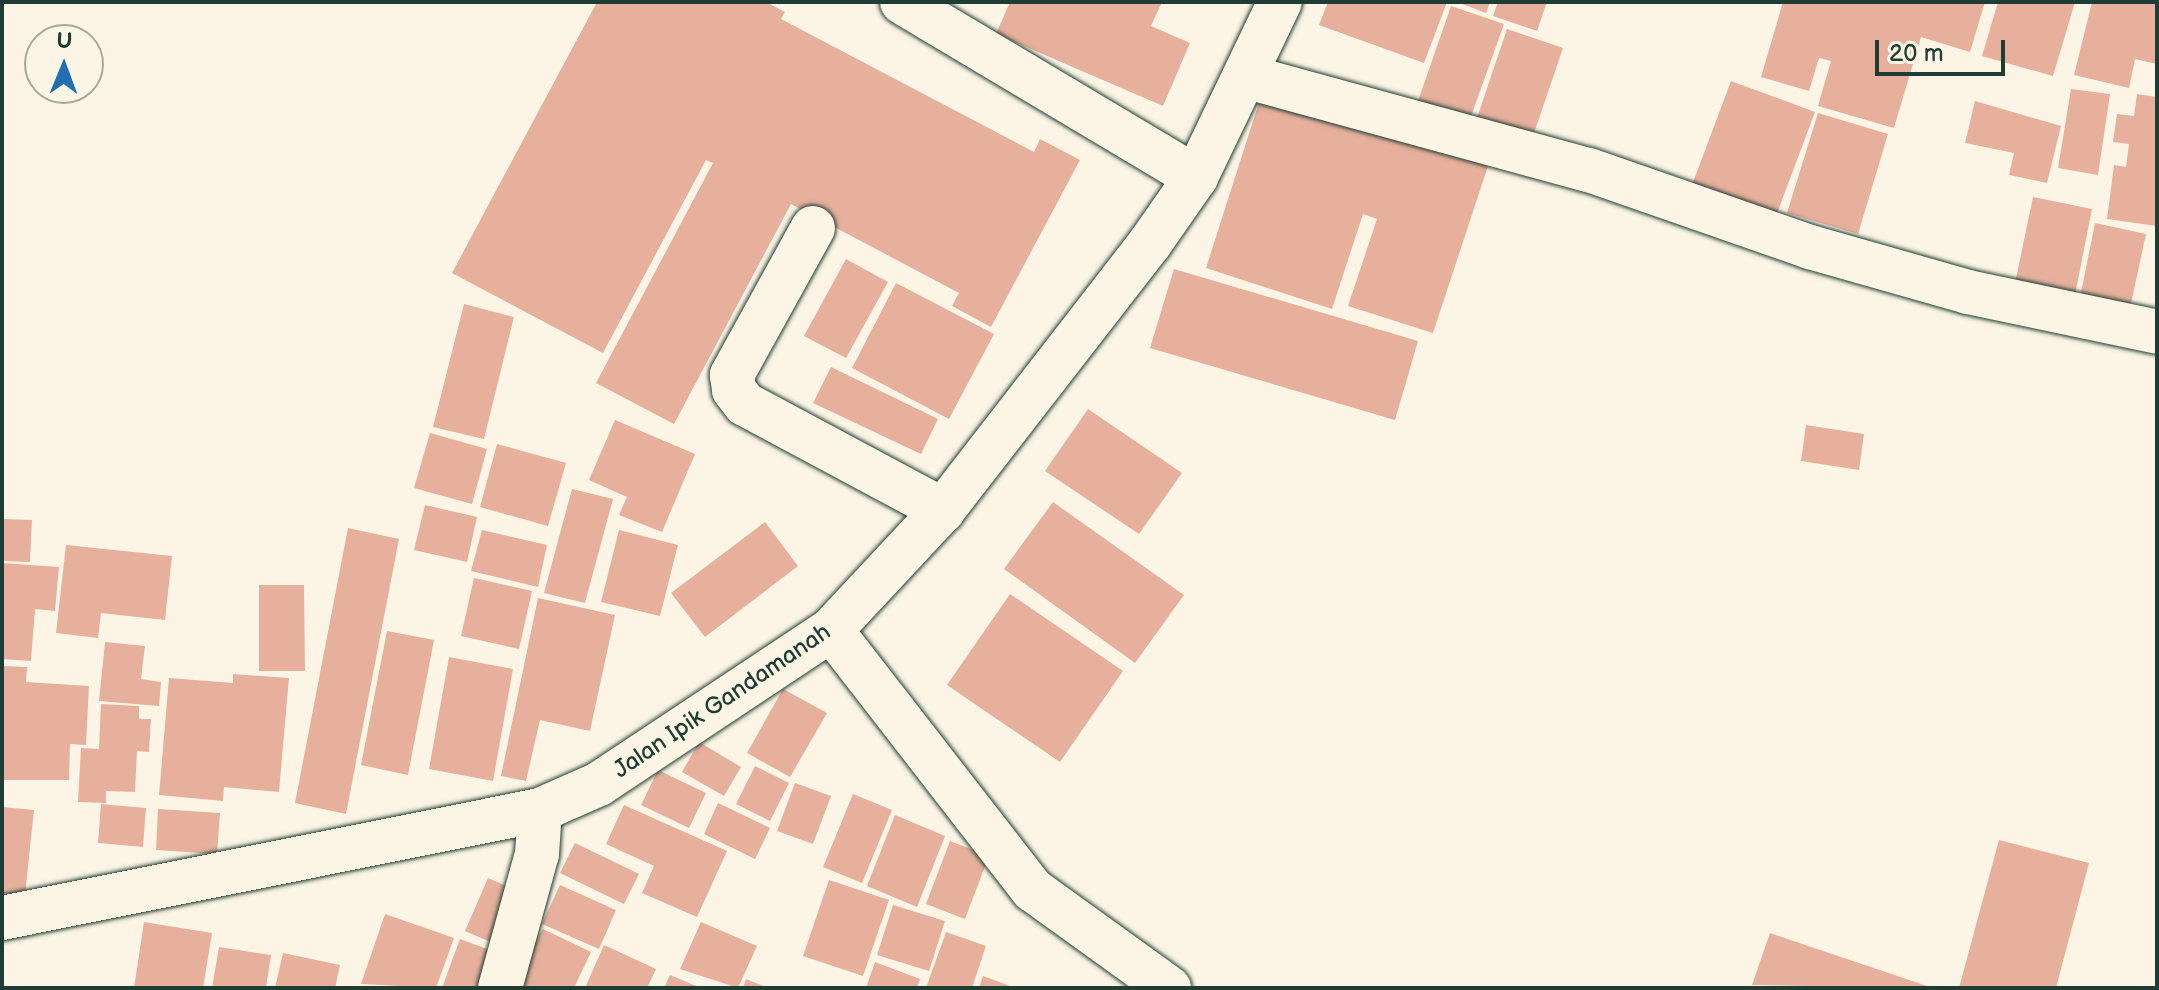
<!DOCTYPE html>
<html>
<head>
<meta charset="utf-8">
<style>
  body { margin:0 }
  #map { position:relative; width:2159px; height:990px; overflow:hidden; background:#fcf5e5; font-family:"Balsamiq Sans",sans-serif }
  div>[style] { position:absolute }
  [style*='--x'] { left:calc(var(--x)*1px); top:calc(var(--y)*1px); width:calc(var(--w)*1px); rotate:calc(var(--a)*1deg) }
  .building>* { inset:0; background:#e7b09d }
  .roads { filter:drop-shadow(0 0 2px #1f3d34) drop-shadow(0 0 2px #1f3d34) }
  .minor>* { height:44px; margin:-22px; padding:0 22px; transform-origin:22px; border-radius:22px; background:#fcf5e5 }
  span { translate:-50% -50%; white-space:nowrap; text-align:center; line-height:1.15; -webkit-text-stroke:6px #fcf5e5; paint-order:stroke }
  .street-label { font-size:24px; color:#1f3d34 }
  .frame { position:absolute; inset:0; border:4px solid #1f3d34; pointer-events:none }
  .north { position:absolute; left:24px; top:24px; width:80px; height:80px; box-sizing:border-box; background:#fcf5e5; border:2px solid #a4ab9e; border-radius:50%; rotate:1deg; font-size:22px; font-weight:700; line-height:32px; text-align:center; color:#1f3d34 }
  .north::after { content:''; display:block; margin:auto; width:28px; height:36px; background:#1f6fb2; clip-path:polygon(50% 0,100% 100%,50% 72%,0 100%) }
  .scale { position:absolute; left:1875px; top:40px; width:130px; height:36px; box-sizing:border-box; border:4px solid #1f3d34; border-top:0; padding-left:10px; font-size:24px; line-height:28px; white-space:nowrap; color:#1f3d34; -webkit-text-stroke:6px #fcf5e5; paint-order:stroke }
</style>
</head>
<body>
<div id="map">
  <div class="building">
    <div style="clip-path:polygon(597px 2px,766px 2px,785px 12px,781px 19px,1034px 152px,1040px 139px,1080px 160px,991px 327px,952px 306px,959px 293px,791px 204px,674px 424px,596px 383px,713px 163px,706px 160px,603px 353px,452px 273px)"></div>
    <div style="clip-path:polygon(1010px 2px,1162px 2px,1151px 26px,1190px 43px,1163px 106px,996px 34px)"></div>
    <div style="clip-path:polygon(1328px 2px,1447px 2px,1424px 63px,1319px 25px)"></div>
    <div style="clip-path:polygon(1457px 2px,1490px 2px,1486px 13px)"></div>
    <div style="clip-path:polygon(1498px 2px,1547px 2px,1537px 31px,1493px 16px)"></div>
    <div style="clip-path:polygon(1783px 2px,1863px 3px,1985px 2px,1970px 52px,1921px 37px,1894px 128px,1818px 106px,1831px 61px,1819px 58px,1809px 91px,1761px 77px)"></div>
    <div style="clip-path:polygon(1998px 2px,2075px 2px,2053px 76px,1982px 56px)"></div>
    <div style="clip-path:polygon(2092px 2px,2157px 2px,2157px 64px,2135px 59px,2129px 88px,2074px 75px)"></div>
    <div style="clip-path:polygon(1451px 6px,1504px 24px,1469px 122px,1417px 104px)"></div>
    <div style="clip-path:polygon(1507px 29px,1563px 48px,1532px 139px,1476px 121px)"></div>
    <div style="clip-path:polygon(1731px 81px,1815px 112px,1773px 224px,1689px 193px)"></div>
    <div style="clip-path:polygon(2071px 89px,2110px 94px,2098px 175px,2058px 168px)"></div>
    <div style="clip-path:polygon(1262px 93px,1488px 166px,1433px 333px,1348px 306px,1377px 219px,1363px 214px,1332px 309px,1206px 268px)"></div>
    <div style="clip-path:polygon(2137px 94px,2157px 97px,2157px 226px,2107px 219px,2114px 165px,2126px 167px,2129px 144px,2113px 142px,2117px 114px,2134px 116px)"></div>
    <div style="clip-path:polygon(1975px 101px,2061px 126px,2047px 183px,2009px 175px,2014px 153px,1965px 143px)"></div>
    <div style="clip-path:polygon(1818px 113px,1888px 134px,1858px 234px,1787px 213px)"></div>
    <div style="clip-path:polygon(2033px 197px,2092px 209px,2073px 305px,2013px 293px)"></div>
    <div style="clip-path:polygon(2095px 223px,2146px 234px,2130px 308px,2080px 298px)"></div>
    <div style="clip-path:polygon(846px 259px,888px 282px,846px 358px,804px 336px)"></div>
    <div style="clip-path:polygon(1174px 269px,1418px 341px,1395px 420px,1150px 348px)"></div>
    <div style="clip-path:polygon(896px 283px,994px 334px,949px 419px,852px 368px)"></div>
    <div style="clip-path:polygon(464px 304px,514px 317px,484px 439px,433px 427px)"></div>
    <div style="clip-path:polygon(831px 367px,938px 419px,921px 454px,813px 403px)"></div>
    <div style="clip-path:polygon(1088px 409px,1182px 473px,1139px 534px,1045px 471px)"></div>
    <div style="clip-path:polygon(615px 420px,695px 454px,662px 532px,619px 515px,627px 497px,589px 480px)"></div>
    <div style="clip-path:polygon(1806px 425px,1864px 434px,1859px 470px,1801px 461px)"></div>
    <div style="clip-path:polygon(430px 433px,487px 449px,472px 504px,414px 488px)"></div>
    <div style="clip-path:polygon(497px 444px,566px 463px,548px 526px,480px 507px)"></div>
    <div style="clip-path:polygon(572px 489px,613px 499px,585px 603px,544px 593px)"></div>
    <div style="clip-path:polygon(1053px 502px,1184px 595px,1135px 663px,1004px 569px)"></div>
    <div style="clip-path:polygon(425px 505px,477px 517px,467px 562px,414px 550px)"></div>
    <div style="clip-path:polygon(2px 519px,32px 520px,30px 562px,2px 561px)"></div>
    <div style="clip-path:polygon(765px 522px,798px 566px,705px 637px,671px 593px)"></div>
    <div style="clip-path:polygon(348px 528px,399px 539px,346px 814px,295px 803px)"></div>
    <div style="clip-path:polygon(482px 530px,547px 545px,538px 587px,471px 571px)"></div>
    <div style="clip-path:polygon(619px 530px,678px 545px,660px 616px,601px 602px)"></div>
    <div style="clip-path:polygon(66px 545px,172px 556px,165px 620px,101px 613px,98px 638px,56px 633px)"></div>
    <div style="clip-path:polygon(2px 563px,59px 567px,55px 611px,35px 609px,31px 661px,2px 659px)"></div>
    <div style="clip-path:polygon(474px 578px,532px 591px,519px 649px,461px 636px)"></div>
    <div style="clip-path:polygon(259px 585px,304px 585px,305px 671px,259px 671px)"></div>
    <div style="clip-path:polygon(1010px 594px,1123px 671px,1060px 762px,947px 685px)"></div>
    <div style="clip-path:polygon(538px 598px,615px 615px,590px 731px,540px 720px,526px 781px,501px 776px)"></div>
    <div style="clip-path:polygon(387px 631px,434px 640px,408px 775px,361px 765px)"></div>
    <div style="clip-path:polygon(105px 642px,145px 646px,141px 679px,161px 682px,159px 706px,99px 701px)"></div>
    <div style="clip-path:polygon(449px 657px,513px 669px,493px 781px,429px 769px)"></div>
    <div style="clip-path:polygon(2px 666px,27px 667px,26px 682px,89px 686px,86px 745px,70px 744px,69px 780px,2px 780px)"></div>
    <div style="clip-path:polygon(233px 674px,289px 678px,279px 792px,224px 787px,223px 801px,159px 795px,169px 678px,233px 683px)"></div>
    <div style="clip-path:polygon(783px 689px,827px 713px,790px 777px,747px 753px)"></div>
    <div style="clip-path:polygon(101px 704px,139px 706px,139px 719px,151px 719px,149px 752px,137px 751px,135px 792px,106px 791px,106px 803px,78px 802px,81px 748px,99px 749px)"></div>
    <div style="clip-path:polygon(699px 742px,741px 767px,724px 796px,682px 772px)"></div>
    <div style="clip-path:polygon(755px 766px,789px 783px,770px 821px,736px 804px)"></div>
    <div style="clip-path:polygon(658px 770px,706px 793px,689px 828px,641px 805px)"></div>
    <div style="clip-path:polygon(795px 783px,831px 796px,813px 844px,777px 831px)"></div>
    <div style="clip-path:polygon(853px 794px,892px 810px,862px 883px,823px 867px)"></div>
    <div style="clip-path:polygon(718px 803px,770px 828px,755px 859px,704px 834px)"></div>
    <div style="clip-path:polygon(101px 804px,146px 808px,143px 847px,98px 843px)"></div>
    <div style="clip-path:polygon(624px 805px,727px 851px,697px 917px,642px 893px,654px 866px,606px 844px)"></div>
    <div style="clip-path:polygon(2px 807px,34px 810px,25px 895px,2px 893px)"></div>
    <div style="clip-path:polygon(158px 809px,220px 813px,217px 854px,156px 850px)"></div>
    <div style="clip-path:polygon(895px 815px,945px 836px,917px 907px,867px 886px)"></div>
    <div style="clip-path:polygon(1999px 840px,2089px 863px,2056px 988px,1959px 988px)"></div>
    <div style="clip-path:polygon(950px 841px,989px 856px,965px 919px,926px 904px)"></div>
    <div style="clip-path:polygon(575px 843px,639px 874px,624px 904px,560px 873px)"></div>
    <div style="clip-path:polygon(488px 878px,525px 894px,502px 947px,465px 931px)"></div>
    <div style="clip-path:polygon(829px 880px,889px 900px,863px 976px,803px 956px)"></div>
    <div style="clip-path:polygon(560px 885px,616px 910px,599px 949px,542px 924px)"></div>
    <div style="clip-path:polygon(893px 905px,945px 921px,929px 971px,877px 955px)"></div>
    <div style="clip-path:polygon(385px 914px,454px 938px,436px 988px,361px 984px)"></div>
    <div style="clip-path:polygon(144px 922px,212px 933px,203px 988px,134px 988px)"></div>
    <div style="clip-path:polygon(701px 922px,757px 946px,738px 988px,680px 969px)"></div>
    <div style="clip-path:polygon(543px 929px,591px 952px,574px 988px,506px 988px)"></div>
    <div style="clip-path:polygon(946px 932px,986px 946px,972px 988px,926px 988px)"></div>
    <div style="clip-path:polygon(1770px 933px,1930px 987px,1930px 988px,1752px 985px)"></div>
    <div style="clip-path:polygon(460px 939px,498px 953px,486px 988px,442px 988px)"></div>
    <div style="clip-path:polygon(604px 945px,656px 969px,647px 988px,585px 988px)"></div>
    <div style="clip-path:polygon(219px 947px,271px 955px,266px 988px,212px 988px)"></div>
    <div style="clip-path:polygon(283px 953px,340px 965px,335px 988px,275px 988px)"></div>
    <div style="clip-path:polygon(875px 962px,920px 979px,917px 988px,866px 988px)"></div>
    <div style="clip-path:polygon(670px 975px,701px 988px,664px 988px)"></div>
    <div style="clip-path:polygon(983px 976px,1016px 988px,979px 988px)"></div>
    <div style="clip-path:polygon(746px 979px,768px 988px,743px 988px)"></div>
  </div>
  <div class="roads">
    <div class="minor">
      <div style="--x:902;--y:2;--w:342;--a:30.8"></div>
      <div style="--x:1248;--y:77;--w:353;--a:15.3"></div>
      <div style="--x:1589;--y:170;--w:234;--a:19.2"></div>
      <div style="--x:1810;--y:247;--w:164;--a:15.9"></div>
      <div style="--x:1968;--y:292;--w:193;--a:11.9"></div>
      <div style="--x:813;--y:228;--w:168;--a:118.9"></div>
      <div style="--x:732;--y:375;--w:15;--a:82"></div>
      <div style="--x:734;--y:390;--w:18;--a:52"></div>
      <div style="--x:745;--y:404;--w:225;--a:28.2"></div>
      <div style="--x:831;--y:630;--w:329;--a:52.2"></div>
      <div style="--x:1033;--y:890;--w:168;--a:35.8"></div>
      <div style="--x:2;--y:918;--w:549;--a:-11.35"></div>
      <div style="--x:540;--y:810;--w:64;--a:-23.8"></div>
      <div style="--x:599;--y:784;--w:278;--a:-33.6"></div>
      <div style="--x:831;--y:630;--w:164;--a:-47"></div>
      <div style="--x:943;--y:510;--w:338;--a:-52.2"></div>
      <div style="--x:1150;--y:243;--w:80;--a:-55.1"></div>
      <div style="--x:1196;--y:177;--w:194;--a:-64.4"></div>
      <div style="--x:500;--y:988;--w:139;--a:-74.6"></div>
      <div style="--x:537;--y:854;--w:44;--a:-86.1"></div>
    </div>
  </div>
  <div class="street-label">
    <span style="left:722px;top:701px;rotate:-34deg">Jalan Ipik Gandamanah</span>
  </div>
  <div class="frame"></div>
  <div class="north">U</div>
  <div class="scale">20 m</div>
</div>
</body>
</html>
